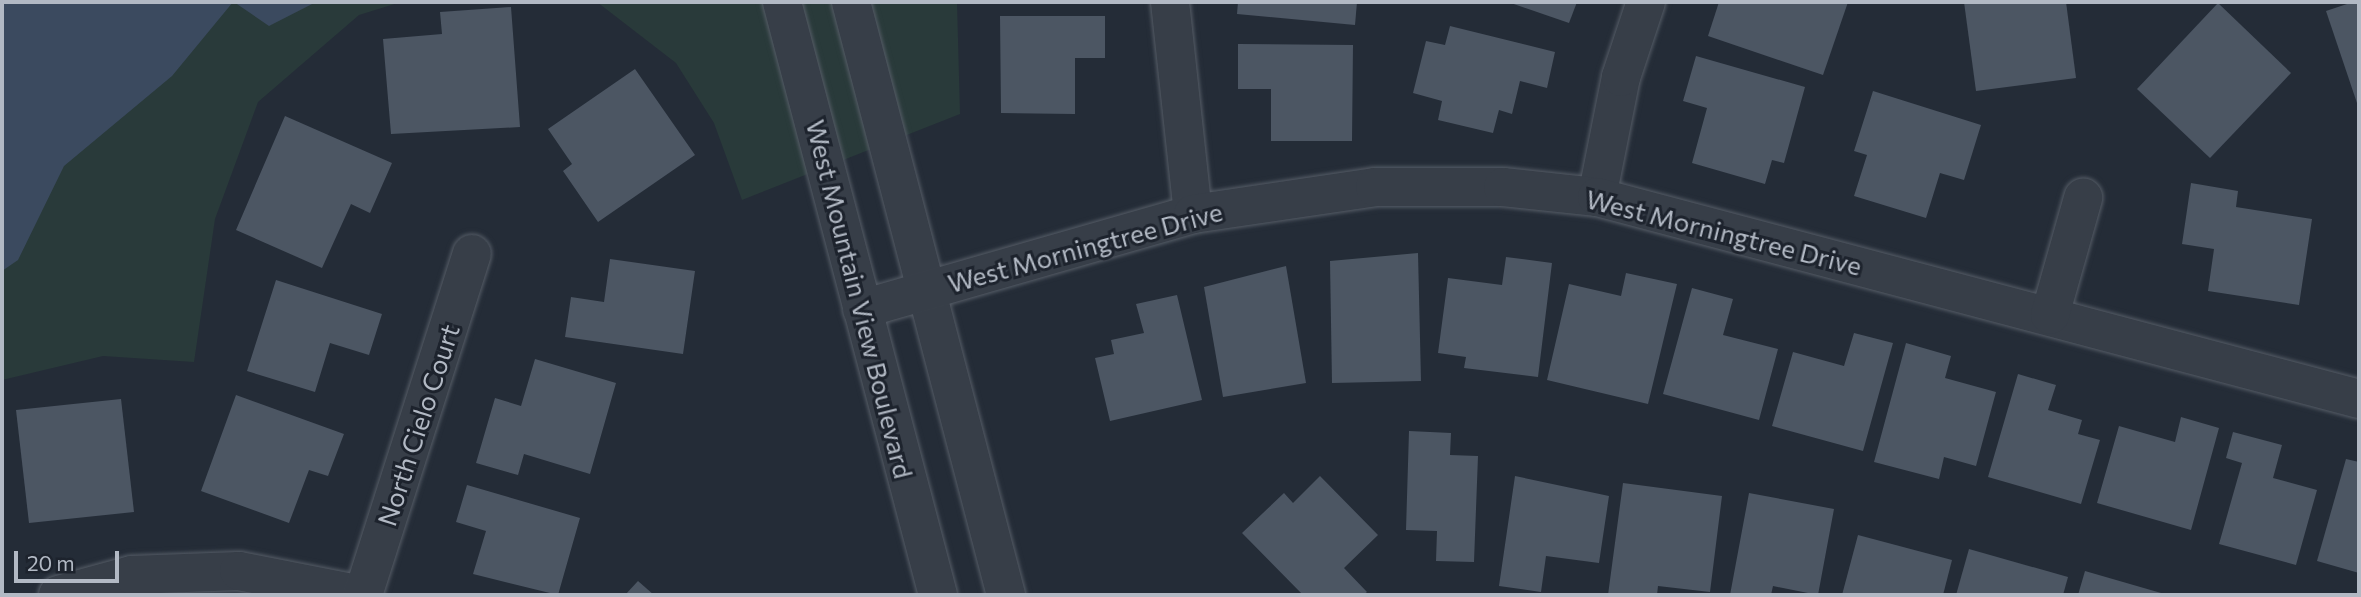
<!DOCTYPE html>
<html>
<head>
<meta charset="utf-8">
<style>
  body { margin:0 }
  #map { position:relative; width:2361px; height:597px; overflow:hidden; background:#242c37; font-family:Commissioner,sans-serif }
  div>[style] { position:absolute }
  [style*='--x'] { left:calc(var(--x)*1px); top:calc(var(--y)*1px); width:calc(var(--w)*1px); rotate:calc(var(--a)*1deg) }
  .green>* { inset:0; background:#293a3a }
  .water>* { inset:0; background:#3b4a5f }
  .building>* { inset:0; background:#4c5663 }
  .roads { filter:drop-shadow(0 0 2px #555c66) drop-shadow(0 0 2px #555c66) }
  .minor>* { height:38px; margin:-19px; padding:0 19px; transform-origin:19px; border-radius:19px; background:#373e48 }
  span { translate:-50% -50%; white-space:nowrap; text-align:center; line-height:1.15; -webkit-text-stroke:6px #1d232d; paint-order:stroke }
  .street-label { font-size:26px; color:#b2b9c4 }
  .frame { position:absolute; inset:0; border:4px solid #b2b9c4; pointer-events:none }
  .scale { position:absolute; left:14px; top:551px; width:105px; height:32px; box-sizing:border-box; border:4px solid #b2b9c4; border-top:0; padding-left:9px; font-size:21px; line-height:24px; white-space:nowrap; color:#b2b9c4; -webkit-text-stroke:5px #1d232d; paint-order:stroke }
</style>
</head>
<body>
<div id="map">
  <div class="green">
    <div style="clip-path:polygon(2px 2px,401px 2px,359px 15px,258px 102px,215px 219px,194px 362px,103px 356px,2px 380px)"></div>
    <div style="clip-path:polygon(597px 2px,957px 2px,960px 114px,742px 200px,714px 123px,676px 63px)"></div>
  </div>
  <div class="water">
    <div style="clip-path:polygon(2px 2px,233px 2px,172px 76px,64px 166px,18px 260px,2px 271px)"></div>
    <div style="clip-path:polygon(234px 2px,316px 2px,269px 26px)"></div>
  </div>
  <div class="building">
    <div style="clip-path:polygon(1238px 2px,1357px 2px,1355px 25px,1237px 14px)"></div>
    <div style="clip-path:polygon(1508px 2px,1577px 2px,1569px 23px)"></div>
    <div style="clip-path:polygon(1719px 2px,1848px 2px,1823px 75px,1708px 36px)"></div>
    <div style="clip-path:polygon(1964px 2px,2066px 2px,2076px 78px,1976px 91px)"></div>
    <div style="clip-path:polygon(2353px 2px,2359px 2px,2359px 109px,2326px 11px)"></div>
    <div style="clip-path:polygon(2218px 3px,2291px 73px,2210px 158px,2137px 89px)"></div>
    <div style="clip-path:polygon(511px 7px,520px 127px,391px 134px,383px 39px,442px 34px,440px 12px)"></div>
    <div style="clip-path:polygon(1000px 16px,1105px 16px,1105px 58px,1075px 58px,1075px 114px,1001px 113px)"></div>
    <div style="clip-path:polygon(1450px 26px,1555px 52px,1547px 88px,1520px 81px,1512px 114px,1499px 110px,1493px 133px,1438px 120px,1442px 101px,1413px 93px,1426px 41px,1445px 45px)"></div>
    <div style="clip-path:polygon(1238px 44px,1353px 45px,1352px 141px,1271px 141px,1271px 89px,1238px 89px)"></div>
    <div style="clip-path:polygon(1696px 56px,1805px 87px,1784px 163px,1772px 160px,1765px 184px,1692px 163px,1707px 108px,1683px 101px)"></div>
    <div style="clip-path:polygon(635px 69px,695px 155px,598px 222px,563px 171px,572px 164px,548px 129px)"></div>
    <div style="clip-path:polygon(1873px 91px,1981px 125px,1964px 180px,1940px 173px,1926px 218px,1854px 196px,1867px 155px,1854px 151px)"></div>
    <div style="clip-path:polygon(285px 116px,392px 163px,370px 213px,351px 204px,322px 268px,236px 230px)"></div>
    <div style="clip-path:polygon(2191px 183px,2238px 191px,2236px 207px,2312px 219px,2299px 305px,2208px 291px,2214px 249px,2182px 244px)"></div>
    <div style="clip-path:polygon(1418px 253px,1421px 381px,1332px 383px,1330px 261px)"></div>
    <div style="clip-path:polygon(1506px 257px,1552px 263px,1538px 377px,1464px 368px,1466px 357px,1438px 353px,1448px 278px,1502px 285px)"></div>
    <div style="clip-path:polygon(610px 259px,695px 271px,683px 354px,565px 337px,571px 297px,604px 302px)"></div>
    <div style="clip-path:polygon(1286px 266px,1306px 383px,1223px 397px,1204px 287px)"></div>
    <div style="clip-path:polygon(1626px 273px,1677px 284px,1648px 404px,1547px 380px,1569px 284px,1621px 296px)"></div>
    <div style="clip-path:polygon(276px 280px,382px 314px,369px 355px,330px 343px,315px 392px,247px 371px)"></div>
    <div style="clip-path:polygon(1692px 288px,1733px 299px,1723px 335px,1778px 349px,1759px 420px,1663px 394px)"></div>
    <div style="clip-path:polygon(1177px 295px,1202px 400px,1110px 421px,1095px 358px,1114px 354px,1111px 340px,1144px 333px,1136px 304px)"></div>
    <div style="clip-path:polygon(1854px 333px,1893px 343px,1863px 451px,1772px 426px,1793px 352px,1844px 366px)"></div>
    <div style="clip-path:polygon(1906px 343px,1951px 356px,1945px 378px,1996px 392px,1976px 466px,1944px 457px,1939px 479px,1874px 462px)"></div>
    <div style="clip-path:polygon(535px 359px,616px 383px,590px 474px,524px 454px,518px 475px,476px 463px,495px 398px,521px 406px)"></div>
    <div style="clip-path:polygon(2018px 374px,2056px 385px,2048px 410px,2082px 420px,2078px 434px,2100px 440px,2081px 504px,1988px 477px)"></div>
    <div style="clip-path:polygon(236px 395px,344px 434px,328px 476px,309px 470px,289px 523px,201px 491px)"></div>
    <div style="clip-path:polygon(121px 399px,134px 512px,29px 523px,16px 410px)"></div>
    <div style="clip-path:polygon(2181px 417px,2219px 428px,2191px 530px,2097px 503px,2119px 426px,2175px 442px)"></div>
    <div style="clip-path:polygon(1409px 431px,1451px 433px,1450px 455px,1478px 456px,1474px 562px,1436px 561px,1437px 531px,1406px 530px)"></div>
    <div style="clip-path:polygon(2233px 432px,2282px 445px,2273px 478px,2317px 490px,2296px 565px,2219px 544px,2242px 463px,2226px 458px)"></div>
    <div style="clip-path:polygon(2346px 459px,2359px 462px,2359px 573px,2317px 561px)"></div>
    <div style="clip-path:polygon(1320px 476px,1378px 535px,1344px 568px,1367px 592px,1363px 595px,1303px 595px,1242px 533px,1284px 493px,1293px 503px)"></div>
    <div style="clip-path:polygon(1515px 476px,1609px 496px,1599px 563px,1546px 556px,1541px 592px,1499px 586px)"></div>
    <div style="clip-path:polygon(1623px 483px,1722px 496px,1710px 592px,1658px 586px,1657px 595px,1608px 595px)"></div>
    <div style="clip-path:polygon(467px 485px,580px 518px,558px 595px,473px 574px,486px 531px,456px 522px)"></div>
    <div style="clip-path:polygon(1749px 493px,1834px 509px,1818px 595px,1773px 586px,1771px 595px,1730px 595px)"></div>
    <div style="clip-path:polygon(1858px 535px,1952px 560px,1943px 595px,1842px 595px)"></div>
    <div style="clip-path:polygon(1969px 549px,2068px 577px,2063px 595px,1956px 595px)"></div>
    <div style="clip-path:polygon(2085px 571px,2168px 595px,2078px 595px)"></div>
    <div style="clip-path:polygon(638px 581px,654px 595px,625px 595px)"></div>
  </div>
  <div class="roads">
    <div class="minor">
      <div style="--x:782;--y:2;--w:613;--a:75.26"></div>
      <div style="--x:851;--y:2;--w:613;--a:75.35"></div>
      <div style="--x:1170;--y:2;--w:213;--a:83.8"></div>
      <div style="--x:1597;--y:197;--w:122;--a:-78.7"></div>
      <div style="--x:1621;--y:77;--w:79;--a:-71.6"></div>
      <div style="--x:862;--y:309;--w:344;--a:-16"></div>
      <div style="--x:1193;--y:214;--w:184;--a:-8.4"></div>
      <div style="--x:1375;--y:187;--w:128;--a:0"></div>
      <div style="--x:1503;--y:187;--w:95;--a:6.1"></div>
      <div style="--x:1597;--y:197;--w:788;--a:14.85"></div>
      <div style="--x:2050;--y:315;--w:122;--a:-74.2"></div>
      <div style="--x:58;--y:595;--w:77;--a:-15.1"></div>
      <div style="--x:132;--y:575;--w:107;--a:-2.1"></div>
      <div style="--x:239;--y:571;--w:126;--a:11"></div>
      <div style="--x:363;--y:595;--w:358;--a:-72.3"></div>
    </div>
  </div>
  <div class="street-label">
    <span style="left:1724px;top:232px;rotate:14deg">West Morningtree Drive</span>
    <span style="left:1085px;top:247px;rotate:-15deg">West Morningtree Drive</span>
    <span style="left:860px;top:299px;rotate:76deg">West Mountain View Boulevard</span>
    <span style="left:418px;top:425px;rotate:-72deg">North Cielo Court</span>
  </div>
  <div class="frame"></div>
  <div class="scale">20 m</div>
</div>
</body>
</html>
